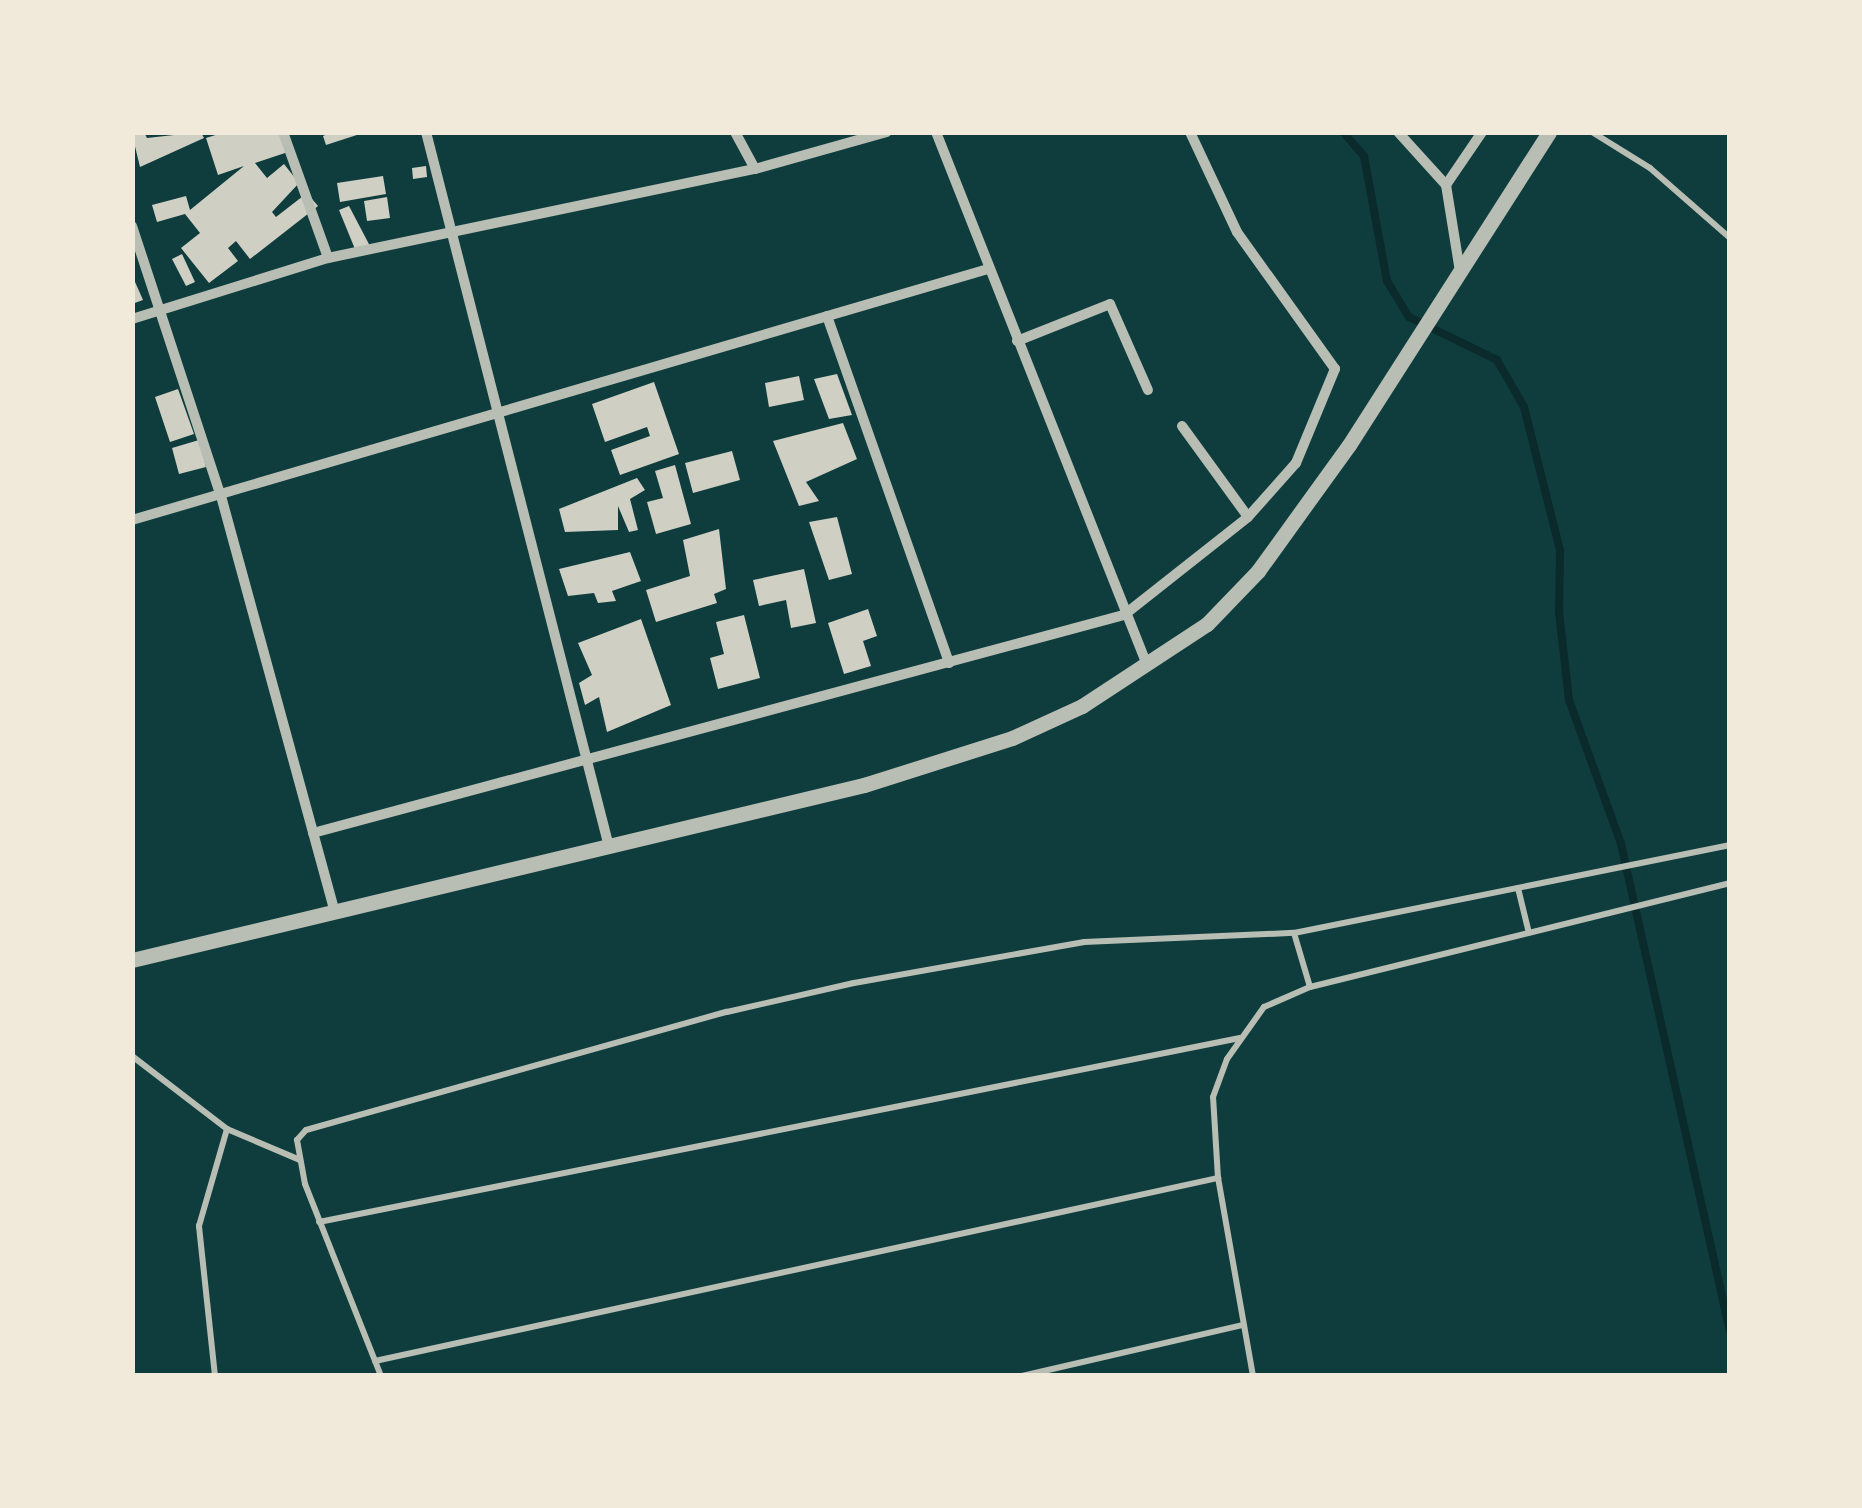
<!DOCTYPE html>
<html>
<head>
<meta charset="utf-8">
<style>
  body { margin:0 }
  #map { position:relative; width:1862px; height:1508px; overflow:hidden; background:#0f3d3e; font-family:Poppins,sans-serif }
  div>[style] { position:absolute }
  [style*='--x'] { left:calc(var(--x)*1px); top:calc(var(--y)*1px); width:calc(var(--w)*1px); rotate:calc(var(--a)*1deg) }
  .stream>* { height:8px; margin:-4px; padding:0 4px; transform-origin:4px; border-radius:4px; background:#0a2a2b }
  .building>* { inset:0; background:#cfcfc3 }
  .service>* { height:6px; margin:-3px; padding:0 3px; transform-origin:3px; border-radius:3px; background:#b8beb3 }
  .minor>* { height:10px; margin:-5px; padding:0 5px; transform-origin:5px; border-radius:5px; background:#b8beb3 }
  .tertiary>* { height:15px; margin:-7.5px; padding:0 7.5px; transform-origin:7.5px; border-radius:7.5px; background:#b8beb3 }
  span { translate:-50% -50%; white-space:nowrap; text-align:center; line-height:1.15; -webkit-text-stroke:10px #f1e9da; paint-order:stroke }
  .frame { position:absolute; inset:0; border:135px solid #f1e9da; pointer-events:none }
</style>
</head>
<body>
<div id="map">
  <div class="stream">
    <div style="--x:1343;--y:132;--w:32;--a:49"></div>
    <div style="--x:1364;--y:156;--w:127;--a:79.6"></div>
    <div style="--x:1387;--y:281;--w:42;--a:58.6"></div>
    <div style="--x:1409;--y:317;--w:98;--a:26"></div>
    <div style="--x:1497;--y:360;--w:54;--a:60.1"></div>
    <div style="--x:1524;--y:407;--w:147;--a:75.9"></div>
    <div style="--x:1560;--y:550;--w:62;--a:90.9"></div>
    <div style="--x:1559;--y:612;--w:89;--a:83.5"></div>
    <div style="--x:1569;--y:700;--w:153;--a:70.1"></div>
    <div style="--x:1621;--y:844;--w:498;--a:77.4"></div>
  </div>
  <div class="building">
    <div style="clip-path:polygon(144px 132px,147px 138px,201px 132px,204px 138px,140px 167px,132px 134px)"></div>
    <div style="clip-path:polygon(225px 132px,282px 132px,288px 152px,255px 163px,267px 178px,284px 164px,299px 183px,272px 212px,276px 217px,307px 193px,318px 206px,250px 259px,236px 241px,228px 248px,238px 261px,209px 283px,181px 248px,200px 233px,185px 214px,157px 222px,152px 205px,186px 196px,190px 210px,244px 166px,218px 175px,206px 138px)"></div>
    <div style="clip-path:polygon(332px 132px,362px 132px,363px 133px,326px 145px,323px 136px)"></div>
    <div style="clip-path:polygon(426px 166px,427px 177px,413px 179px,412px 168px)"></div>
    <div style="clip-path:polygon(383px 176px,386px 194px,340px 202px,337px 183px)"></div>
    <div style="clip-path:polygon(387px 197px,390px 218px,367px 221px,364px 201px)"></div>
    <div style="clip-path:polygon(349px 206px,371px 248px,357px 254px,339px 210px)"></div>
    <div style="clip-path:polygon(182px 254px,195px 282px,186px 286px,172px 259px)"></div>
    <div style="clip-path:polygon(132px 275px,143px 300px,132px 304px)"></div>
    <div style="clip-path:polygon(837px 374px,852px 415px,829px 419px,814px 379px)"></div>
    <div style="clip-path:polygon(799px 376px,804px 400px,769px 407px,765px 383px)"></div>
    <div style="clip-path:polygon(654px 382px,679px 454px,620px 475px,611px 450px,650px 436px,647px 427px,605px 442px,592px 404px)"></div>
    <div style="clip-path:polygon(178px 389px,194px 434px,170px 442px,155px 397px)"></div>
    <div style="clip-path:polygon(843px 423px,857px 459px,806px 482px,819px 501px,799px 506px,773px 441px)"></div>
    <div style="clip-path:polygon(199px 440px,206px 467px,179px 474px,172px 448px)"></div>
    <div style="clip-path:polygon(732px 451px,740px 480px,693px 493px,685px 463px)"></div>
    <div style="clip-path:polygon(675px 465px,691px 524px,656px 534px,647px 502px,663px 498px,655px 471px)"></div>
    <div style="clip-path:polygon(637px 478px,645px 490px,630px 499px,638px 530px,629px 532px,618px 506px,618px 530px,565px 532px,559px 509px)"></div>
    <div style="clip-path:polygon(837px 517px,852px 574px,829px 580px,809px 522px)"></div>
    <div style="clip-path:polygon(719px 529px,726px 589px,714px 594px,717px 603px,656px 622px,646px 590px,690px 576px,683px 540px)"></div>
    <div style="clip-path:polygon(630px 552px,641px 581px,612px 591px,616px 601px,598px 603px,594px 593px,568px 596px,559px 569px)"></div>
    <div style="clip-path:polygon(804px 569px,816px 623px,791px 628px,786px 600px,759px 606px,753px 580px)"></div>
    <div style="clip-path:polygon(868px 609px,877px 636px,863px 641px,871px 666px,844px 674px,828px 623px)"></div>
    <div style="clip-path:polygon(744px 615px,760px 678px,718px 689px,710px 658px,724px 654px,716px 622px)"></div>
    <div style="clip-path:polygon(641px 619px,671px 705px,607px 732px,599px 697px,585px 705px,579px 683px,592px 675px,578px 643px)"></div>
  </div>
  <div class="service">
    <div style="--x:1592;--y:132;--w:68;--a:31.8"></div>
    <div style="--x:1650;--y:168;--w:106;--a:41.2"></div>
    <div style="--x:1518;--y:888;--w:46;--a:76.3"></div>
    <div style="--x:1294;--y:933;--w:56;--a:73.5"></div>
    <div style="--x:132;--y:1056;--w:120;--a:37.5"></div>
    <div style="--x:227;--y:1129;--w:79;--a:23"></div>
    <div style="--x:319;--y:1222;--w:939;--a:-11.3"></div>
    <div style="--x:375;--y:1361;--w:863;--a:-12.25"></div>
    <div style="--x:215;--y:1376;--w:151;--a:-96.1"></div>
    <div style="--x:199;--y:1226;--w:101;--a:-73.9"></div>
    <div style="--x:381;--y:1376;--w:206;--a:-111.6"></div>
    <div style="--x:305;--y:1184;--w:45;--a:-100.3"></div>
    <div style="--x:297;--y:1140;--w:13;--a:-48"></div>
    <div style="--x:306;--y:1130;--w:437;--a:-15.7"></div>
    <div style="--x:727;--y:1012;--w:130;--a:-12.9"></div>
    <div style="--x:854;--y:983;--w:234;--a:-10.1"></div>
    <div style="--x:1084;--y:942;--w:210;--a:-2.5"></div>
    <div style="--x:1294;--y:933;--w:445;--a:-11.4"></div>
    <div style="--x:1022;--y:1376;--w:227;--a:-13"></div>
    <div style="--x:1253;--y:1376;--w:201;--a:-100"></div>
    <div style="--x:1218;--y:1178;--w:81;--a:-93.5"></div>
    <div style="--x:1213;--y:1097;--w:40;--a:-69.8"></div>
    <div style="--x:1227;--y:1059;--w:64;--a:-54.6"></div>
    <div style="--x:1264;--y:1007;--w:50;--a:-23.5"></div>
    <div style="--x:1310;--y:987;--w:433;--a:-13.9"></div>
  </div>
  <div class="minor">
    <div style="--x:283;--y:132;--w:134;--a:70.3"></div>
    <div style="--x:426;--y:132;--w:734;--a:75.64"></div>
    <div style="--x:735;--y:132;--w:42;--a:61.6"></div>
    <div style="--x:936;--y:132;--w:573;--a:68.4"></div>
    <div style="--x:1398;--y:132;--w:72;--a:47.8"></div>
    <div style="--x:1446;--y:185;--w:87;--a:80.8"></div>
    <div style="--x:1446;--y:185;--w:64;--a:-55.8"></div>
    <div style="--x:132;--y:226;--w:284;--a:71.8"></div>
    <div style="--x:221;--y:496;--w:429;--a:74.7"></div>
    <div style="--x:827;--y:316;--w:368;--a:70.6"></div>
    <div style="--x:132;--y:319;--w:205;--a:-17.3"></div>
    <div style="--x:328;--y:258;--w:436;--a:-11.8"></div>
    <div style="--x:755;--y:169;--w:137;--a:-15.7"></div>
    <div style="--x:1017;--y:341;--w:100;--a:-21.7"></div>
    <div style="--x:1110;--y:304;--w:94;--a:66.2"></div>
    <div style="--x:1182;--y:426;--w:112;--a:54"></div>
    <div style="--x:132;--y:520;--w:892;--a:-16.34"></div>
    <div style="--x:313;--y:833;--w:840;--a:-15.05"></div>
    <div style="--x:1124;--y:615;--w:158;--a:-38.3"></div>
    <div style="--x:1248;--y:517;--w:72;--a:-48.4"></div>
    <div style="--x:1296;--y:463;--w:102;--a:-67.5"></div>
    <div style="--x:1335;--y:369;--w:168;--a:-125.6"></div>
    <div style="--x:1237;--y:232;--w:110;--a:-115.2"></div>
  </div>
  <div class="tertiary">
    <div style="--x:132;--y:960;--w:753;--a:-13.45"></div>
    <div style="--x:864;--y:785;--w:155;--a:-17.6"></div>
    <div style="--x:1012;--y:738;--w:77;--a:-24.6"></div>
    <div style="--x:1082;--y:706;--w:149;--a:-33.3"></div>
    <div style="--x:1207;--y:624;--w:74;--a:-46.1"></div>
    <div style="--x:1258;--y:571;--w:155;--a:-54.2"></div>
    <div style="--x:1349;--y:445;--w:371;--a:-57.4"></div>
  </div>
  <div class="frame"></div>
</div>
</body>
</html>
